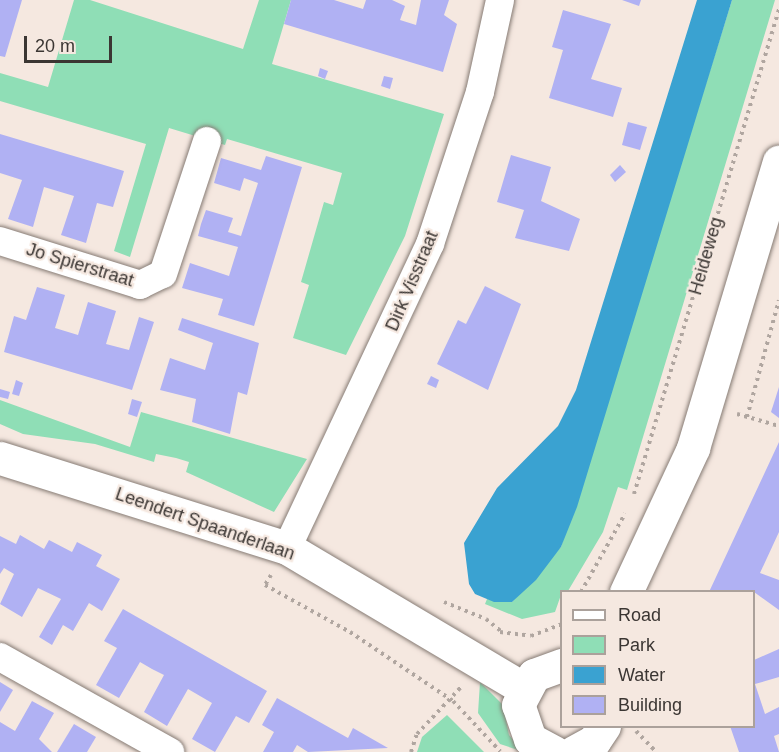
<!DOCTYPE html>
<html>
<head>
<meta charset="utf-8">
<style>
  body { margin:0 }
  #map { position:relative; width:779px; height:752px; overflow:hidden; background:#f5e8e0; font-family:Arial,sans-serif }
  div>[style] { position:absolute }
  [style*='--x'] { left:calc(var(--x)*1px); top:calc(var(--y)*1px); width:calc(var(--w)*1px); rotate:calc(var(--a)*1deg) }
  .green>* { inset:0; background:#8fdeb6 }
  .water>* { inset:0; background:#3aa2d1 }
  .building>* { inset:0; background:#b0b1f3 }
  .path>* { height:4px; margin-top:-2px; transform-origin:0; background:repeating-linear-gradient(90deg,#b0a6a0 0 3px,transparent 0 7.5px) }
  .roads { filter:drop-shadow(0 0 2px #867b74) drop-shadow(0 0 2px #867b74) }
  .minor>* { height:28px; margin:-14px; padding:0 14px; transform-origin:14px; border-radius:14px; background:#fff }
  .tertiary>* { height:33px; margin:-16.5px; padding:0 16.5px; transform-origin:16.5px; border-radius:16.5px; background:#fff }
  span { translate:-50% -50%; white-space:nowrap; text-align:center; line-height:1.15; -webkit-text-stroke:4.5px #f5e8e0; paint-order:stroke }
  .street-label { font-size:18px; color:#3b3633 }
  .legend { position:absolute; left:560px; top:590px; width:195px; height:138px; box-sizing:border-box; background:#f5e8e0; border:2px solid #aba19b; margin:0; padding:8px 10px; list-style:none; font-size:18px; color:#3b3633 }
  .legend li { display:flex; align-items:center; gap:12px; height:30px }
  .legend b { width:30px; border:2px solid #aba19b }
  .scale { position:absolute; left:24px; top:36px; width:88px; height:27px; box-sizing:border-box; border:3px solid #3b3633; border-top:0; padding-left:8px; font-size:18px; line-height:21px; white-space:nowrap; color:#3b3633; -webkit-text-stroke:4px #f5e8e0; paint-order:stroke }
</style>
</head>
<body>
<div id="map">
  <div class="green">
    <div style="clip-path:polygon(74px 0,90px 0,243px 49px,259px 0,291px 0,272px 64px,444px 114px,405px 236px,346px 355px,293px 338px,309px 285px,301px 282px,324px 202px,333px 205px,342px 173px,227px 139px,225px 145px,169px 128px,130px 257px,114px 251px,146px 144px,0 101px,0 73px,48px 87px)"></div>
    <div style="clip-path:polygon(732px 0,775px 0,627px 490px,618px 487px,603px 532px,568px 591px,562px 592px,555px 612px,522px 619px,485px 604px,487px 599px,512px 602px,561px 547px)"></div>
    <div style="clip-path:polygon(0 400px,130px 447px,141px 412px,307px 459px,274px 512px,186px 472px,189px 462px,176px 458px,156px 454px,154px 462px,95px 444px,23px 434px,0 424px)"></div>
    <div style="clip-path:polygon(480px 682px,503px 705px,509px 735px,524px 752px,500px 744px,478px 713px)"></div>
    <div style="clip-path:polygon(447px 715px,484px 752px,417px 752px,422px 737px)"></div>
  </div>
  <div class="water">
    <div style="clip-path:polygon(697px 0,732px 0,577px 507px,561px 547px,536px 580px,512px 602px,494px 602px,475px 594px,469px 584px,464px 543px,497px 488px,558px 426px,576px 390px)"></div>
  </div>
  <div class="building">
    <div style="clip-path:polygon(0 0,22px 0,5px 57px,0 56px)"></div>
    <div style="clip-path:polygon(291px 0,334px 0,363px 9px,366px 0,392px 0,405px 6px,400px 20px,416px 25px,421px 0,449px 0,444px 15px,457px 24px,443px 72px,284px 24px)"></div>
    <div style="clip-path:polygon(622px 0,641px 0,639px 6px)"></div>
    <div style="clip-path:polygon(563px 10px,611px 24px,591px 79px,622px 88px,613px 117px,549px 98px,563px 50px,552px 47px)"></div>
    <div style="clip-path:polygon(320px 68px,328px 71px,325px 79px,318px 76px)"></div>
    <div style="clip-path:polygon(384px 76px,393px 78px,390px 89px,381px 86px)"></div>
    <div style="clip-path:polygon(628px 122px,647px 127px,640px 150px,622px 145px)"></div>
    <div style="clip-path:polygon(0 134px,124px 171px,113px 207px,97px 203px,86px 243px,61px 235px,74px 196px,44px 187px,33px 227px,8px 219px,22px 180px,0 173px)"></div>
    <div style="clip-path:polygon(511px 155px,551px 167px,541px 201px,580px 219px,569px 251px,515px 238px,524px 210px,497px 202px)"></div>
    <div style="clip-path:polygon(266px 156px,302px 167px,254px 326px,218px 315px,223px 299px,182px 288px,190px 263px,229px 276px,238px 247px,198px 236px,201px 224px,206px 210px,233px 218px,228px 232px,241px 236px,258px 183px,244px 178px,240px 191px,214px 183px,221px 158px,261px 170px)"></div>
    <div style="clip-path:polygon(620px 165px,626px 172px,615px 182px,610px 175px)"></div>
    <div style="clip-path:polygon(485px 286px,521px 304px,488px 390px,437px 364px,458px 320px,466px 324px)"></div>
    <div style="clip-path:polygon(37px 287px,65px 295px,55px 328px,78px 335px,88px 302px,116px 311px,106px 344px,129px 350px,139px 317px,154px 322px,132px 390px,4px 352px,14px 316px,26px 320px)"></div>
    <div style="clip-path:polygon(182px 318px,259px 343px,247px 395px,238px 392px,230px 434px,192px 422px,196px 399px,160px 390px,170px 358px,205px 370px,209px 356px,213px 343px,178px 330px)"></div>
    <div style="clip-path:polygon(431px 376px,439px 380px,436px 388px,427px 384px)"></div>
    <div style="clip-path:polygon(16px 380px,23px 383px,19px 396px,12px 394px)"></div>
    <div style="clip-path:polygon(779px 387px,779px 418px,771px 412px)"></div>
    <div style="clip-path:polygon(0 389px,10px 392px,8px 399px,0 397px)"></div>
    <div style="clip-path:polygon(132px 399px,142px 402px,137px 417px,128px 414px)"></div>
    <div style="clip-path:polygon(779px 442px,779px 532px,760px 573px,779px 580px,779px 610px,754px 592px,709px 592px)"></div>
    <div style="clip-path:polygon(20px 535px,44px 549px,49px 540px,72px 552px,77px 542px,102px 555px,96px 566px,120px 579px,102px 611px,89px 603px,73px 631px,63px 625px,52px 645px,39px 637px,61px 599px,38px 588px,22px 617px,0 604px,14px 574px,4px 568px,0 574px,0 536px,16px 544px)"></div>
    <div style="clip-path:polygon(123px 609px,267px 691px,249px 723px,236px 716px,215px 752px,192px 739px,212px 703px,188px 689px,167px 726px,144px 712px,164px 675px,152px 669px,140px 662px,119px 698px,96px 685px,117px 648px,104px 641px)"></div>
    <div style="clip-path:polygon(779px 649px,779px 677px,755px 684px,765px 714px,779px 707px,779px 734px,774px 736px,779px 752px,739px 752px,730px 726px,754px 726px,754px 660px)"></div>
    <div style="clip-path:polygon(0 682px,13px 690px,0 712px)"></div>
    <div style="clip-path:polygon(277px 698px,348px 738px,353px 728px,388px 748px,308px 752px,297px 745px,293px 752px,263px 752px,274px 732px,262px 725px)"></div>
    <div style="clip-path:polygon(32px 701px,54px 713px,39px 739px,52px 752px,0 752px,0 722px,15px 731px)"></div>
    <div style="clip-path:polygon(74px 724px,96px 737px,87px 752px,57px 752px)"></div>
  </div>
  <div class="path">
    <div style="--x:737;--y:414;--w:44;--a:15.9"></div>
    <div style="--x:747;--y:417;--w:121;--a:-74.7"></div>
    <div style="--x:634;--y:494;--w:506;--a:-73.35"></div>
    <div style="--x:271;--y:575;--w:12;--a:121"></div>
    <div style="--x:265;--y:585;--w:97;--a:28.9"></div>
    <div style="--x:350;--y:632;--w:124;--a:33.8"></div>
    <div style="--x:453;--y:701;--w:69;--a:46.8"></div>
    <div style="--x:581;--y:592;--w:90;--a:-60.6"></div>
    <div style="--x:444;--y:602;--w:45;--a:22"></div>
    <div style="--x:486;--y:619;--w:19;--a:39"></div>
    <div style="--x:500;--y:632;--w:31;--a:7"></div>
    <div style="--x:531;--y:636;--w:33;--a:-21"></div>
    <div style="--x:636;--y:731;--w:29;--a:46"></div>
    <div style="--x:411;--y:752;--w:19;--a:-72"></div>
    <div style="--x:417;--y:734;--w:64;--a:-46.9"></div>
  </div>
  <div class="roads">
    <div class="minor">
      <div style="--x:0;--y:241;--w:147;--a:17.4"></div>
      <div style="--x:140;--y:285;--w:25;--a:-26"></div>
      <div style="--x:163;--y:274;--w:140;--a:-71.7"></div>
      <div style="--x:287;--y:548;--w:336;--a:-64.8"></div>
      <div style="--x:430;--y:244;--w:160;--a:-71.8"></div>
      <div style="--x:480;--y:92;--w:94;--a:-77.7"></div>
      <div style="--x:0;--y:657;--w:195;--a:29.2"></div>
    </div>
    <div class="tertiary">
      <div style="--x:0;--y:458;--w:301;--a:17.4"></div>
      <div style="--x:287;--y:548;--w:274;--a:30.7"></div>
      <div style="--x:626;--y:592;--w:159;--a:-65"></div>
      <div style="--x:693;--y:448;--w:299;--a:-73.3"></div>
      <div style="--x:554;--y:752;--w:27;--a:-152"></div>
      <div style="--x:530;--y:739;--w:36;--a:-109"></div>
      <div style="--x:518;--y:705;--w:34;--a:-62"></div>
      <div style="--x:534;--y:675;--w:30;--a:-20"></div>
      <div style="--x:574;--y:752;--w:23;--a:-29"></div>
      <div style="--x:594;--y:741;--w:18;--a:-56"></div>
    </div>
  </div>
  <div class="street-label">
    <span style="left:706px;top:256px;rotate:-74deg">Heideweg</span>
    <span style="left:80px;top:265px;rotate:17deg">Jo Spierstraat</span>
    <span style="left:412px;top:281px;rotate:-67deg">Dirk Visstraat</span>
    <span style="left:205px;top:524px;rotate:19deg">Leendert Spaanderlaan</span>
  </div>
  <ul class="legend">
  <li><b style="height:8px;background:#fff"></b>Road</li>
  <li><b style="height:16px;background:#8fdeb6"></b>Park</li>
  <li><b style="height:16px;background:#3aa2d1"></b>Water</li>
  <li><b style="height:16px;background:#b0b1f3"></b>Building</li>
  </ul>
  <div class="scale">20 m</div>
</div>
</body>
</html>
